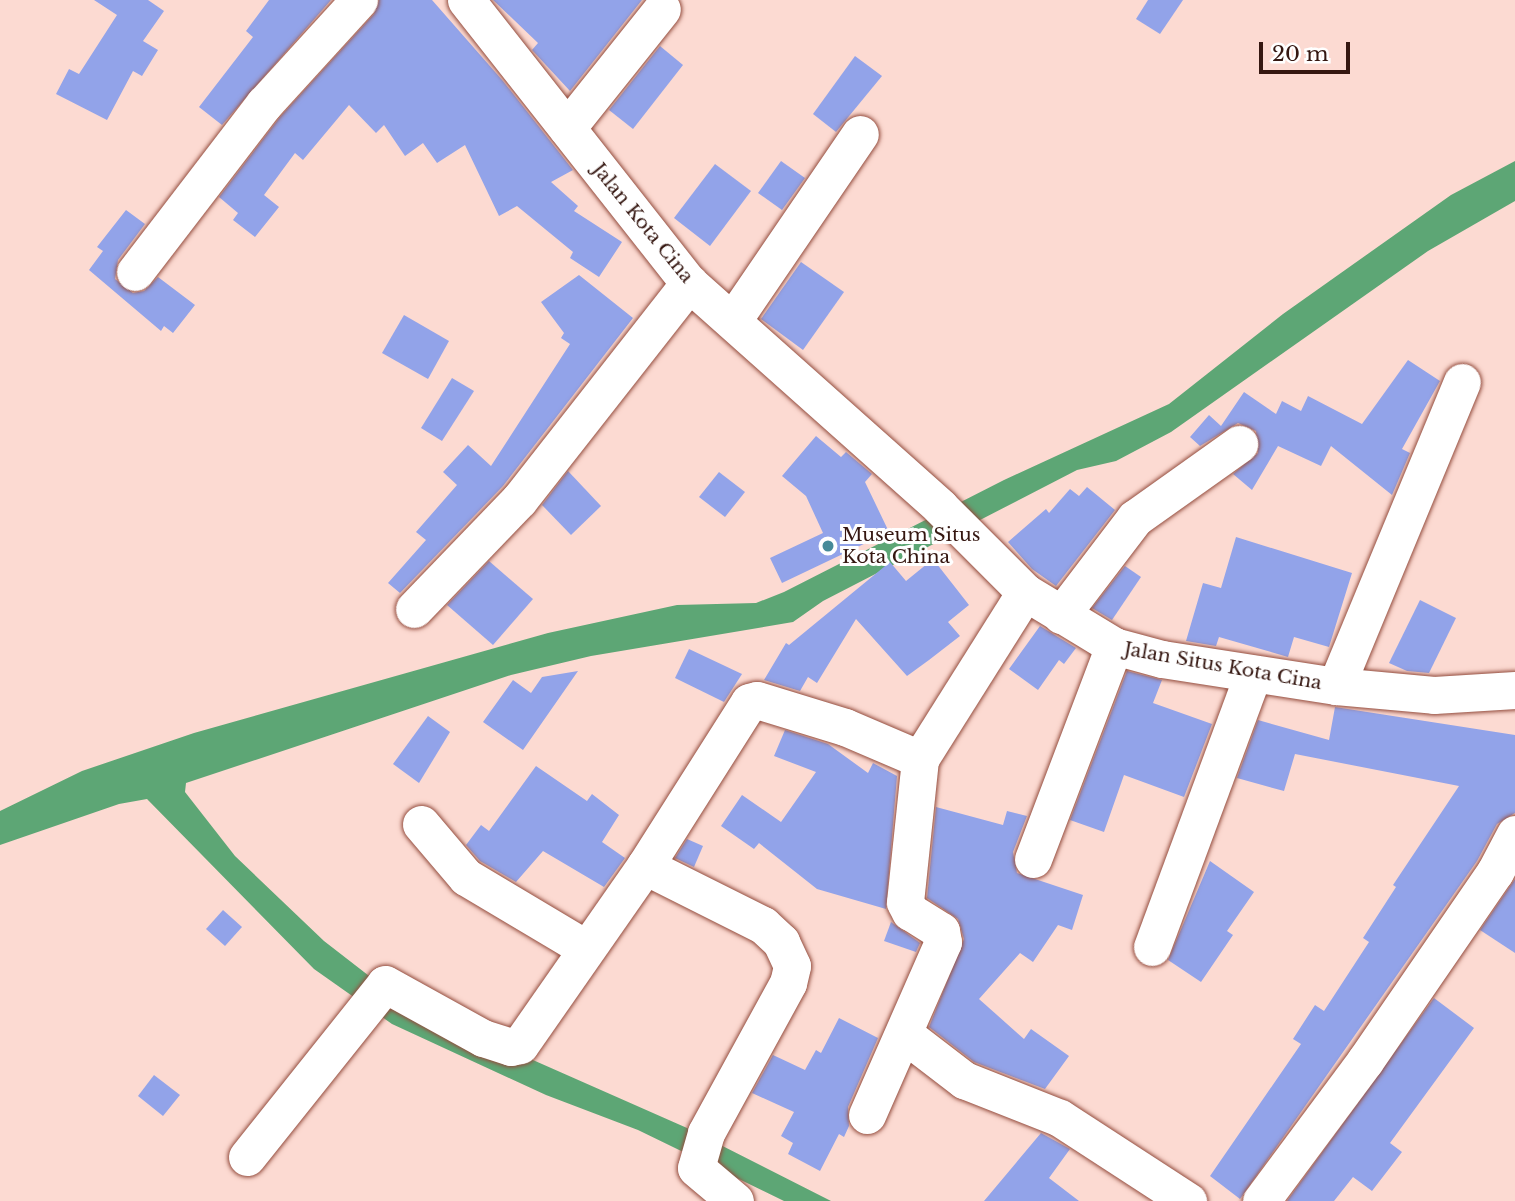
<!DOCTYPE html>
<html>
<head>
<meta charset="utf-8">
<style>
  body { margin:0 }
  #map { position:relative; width:1515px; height:1201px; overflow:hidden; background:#fcdad2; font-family:"Libre Baskerville",serif }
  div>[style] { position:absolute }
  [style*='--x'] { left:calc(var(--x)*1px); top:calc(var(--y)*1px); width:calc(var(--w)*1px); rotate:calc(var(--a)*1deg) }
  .water>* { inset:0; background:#5da675 }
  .building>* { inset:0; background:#92a3e9 }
  .roads { filter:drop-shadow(0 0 2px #944d3e) drop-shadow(0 0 2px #944d3e) }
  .minor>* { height:37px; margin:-18.5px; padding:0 18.5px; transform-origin:18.5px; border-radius:18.5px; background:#fff }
  .dots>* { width:19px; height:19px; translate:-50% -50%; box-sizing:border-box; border:4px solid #fff; border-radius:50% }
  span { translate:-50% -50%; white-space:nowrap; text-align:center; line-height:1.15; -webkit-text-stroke:6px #fff; paint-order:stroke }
  .street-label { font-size:19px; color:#351711 }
  .poi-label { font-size:19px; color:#351711 }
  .left { translate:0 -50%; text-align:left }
  .scale { position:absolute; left:1259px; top:42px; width:91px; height:32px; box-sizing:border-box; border:4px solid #351711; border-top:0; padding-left:9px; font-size:21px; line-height:24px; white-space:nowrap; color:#351711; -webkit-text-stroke:5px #fff; paint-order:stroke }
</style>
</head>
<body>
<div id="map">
  <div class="water">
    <div style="clip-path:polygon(1515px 161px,1515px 201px,1428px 251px,1171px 432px,1116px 461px,1077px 470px,823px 601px,793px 622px,591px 656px,511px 675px,186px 783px,185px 792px,235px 856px,324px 941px,404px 1003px,687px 1128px,831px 1201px,784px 1201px,638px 1130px,546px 1095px,392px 1024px,314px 969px,147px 799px,119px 804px,0 845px,0 811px,82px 771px,194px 733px,548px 633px,677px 605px,756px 603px,784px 592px,1004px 480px,1169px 404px,1283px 314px,1451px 195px)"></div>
  </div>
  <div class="building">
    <div style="clip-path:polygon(94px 0,148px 0,164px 11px,143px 41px,158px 50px,142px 76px,133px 71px,107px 120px,56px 94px,69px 69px,79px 74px,117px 15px)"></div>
    <div style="clip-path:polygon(269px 0,331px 0,222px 125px,199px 107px,253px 37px,246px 31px)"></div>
    <div style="clip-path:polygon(379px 0,432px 0,503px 81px,573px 170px,551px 182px,578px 206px,574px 211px,622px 242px,599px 277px,570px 258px,573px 252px,517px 206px,499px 216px,465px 145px,437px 163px,423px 143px,405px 156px,384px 125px,376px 133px,349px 105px,303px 160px,295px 153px,264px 195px,279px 207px,255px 237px,233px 220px,238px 213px,219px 197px,280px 117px,374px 14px)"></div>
    <div style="clip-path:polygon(493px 0,642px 0,570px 91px,532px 50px,538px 43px)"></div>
    <div style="clip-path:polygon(1148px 0,1183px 0,1160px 34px,1136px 19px)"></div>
    <div style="clip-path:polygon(660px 46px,683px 65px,633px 129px,609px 110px)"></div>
    <div style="clip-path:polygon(855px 56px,882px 76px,836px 132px,813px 114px)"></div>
    <div style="clip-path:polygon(781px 161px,805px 178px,782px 210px,758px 193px)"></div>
    <div style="clip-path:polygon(715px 164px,751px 191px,710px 246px,674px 218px)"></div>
    <div style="clip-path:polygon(126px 210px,145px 224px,118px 260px,115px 279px,133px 293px,144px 291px,158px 277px,195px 305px,173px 333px,164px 326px,161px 331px,89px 270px,103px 251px,97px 247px)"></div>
    <div style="clip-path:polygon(801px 262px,844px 292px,803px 350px,761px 319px)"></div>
    <div style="clip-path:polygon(579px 275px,633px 318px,503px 486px,400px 593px,388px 583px,426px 540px,416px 532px,457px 485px,443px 472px,468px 445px,491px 466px,570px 344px,561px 338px,564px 333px,541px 302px)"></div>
    <div style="clip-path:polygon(404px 315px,449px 341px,428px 379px,382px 353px)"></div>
    <div style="clip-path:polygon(1408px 360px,1440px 381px,1402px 449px,1410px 453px,1392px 495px,1331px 446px,1321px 466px,1278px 446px,1252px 490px,1233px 474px,1258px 453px,1256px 431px,1238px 423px,1200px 446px,1190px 437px,1209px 415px,1221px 426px,1244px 392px,1276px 414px,1282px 401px,1301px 411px,1308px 396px,1362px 424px)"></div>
    <div style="clip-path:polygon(452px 378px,474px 391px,442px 441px,421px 428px)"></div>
    <div style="clip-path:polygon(816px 436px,841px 457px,846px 452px,872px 474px,865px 482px,889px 532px,782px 583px,770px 558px,823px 533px,806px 496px,782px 476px)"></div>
    <div style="clip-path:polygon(568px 471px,601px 506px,571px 535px,542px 505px)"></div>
    <div style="clip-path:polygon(719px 472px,745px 492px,725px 517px,699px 497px)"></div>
    <div style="clip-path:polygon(1087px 487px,1115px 510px,1056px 586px,1032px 569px,1008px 542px,1046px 509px,1049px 513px,1070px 489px,1079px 496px)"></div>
    <div style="clip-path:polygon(1236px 537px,1352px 573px,1329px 647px,1294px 637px,1288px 657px,1219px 637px,1216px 646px,1186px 641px,1203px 583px,1221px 588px)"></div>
    <div style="clip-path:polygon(933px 559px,969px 605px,948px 622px,960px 636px,929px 660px,907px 676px,856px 619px,817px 683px,808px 677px,800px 691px,764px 680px,786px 643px,789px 645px,890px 562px,906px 581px)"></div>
    <div style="clip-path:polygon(489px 561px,533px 599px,493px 645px,447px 605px)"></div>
    <div style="clip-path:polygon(1125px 566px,1141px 577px,1112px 620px,1092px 608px)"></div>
    <div style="clip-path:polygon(1420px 600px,1456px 618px,1429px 673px,1407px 671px,1389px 663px)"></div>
    <div style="clip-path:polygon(1040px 626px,1076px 648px,1064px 664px,1059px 660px,1038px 690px,1009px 669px)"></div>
    <div style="clip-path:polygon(689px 649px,742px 674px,724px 702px,675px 678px)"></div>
    <div style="clip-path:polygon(578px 671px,523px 750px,483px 722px,513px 680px,531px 693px,542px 677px)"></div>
    <div style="clip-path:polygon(1127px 671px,1162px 680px,1153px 703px,1212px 724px,1184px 797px,1124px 775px,1104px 832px,1070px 820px)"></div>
    <div style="clip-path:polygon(1335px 707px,1515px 735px,1515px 813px,1497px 824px,1477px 861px,1240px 1199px,1210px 1176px,1301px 1044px,1293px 1039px,1315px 1005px,1324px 1011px,1369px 942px,1363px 938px,1396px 887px,1393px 885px,1459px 786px,1295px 754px,1284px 791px,1237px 778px,1258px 720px,1329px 740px)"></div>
    <div style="clip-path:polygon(428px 716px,450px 732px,419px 783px,393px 764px)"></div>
    <div style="clip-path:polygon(785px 730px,828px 744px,868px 773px,873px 763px,897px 776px,886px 909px,817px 889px,759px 843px,754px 849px,721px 826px,742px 795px,781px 822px,816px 772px,774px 756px)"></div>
    <div style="clip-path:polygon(536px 766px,587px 801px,592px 794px,619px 815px,602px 842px,625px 858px,604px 887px,543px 851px,516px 882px,480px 861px,466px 845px,481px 825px,489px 831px)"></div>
    <div style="clip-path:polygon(936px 807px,1003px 825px,1007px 811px,1027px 816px,1013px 852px,1017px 873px,1083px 895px,1072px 930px,1058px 925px,1033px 962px,1020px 953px,979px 999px,1024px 1039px,1031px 1029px,1069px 1056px,1045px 1089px,974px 1062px,929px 1027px,964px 939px,958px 919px,927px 898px)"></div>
    <div style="clip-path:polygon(687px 839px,703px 846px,694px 867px,675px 858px)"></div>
    <div style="clip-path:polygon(1210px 861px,1254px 892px,1227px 931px,1233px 935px,1201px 982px,1168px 960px)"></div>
    <div style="clip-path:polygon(1515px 879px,1515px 953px,1480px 930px)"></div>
    <div style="clip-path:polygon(223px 910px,242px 927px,225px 946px,206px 929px)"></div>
    <div style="clip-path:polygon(891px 922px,920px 943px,916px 952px,884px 941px)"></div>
    <div style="clip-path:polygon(1434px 998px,1474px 1028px,1390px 1143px,1402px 1152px,1372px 1191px,1353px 1177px,1334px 1201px,1287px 1201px)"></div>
    <div style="clip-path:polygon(839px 1018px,878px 1038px,848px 1107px,849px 1126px,844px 1137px,839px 1134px,820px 1171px,788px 1154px,793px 1143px,781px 1136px,794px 1112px,752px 1093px,773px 1055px,805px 1070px,816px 1050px,821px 1053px)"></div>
    <div style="clip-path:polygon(154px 1075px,180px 1095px,163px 1116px,138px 1096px)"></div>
    <div style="clip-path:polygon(1041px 1133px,1070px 1149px,1049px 1178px,1079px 1201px,984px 1201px)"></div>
  </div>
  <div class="roads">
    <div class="minor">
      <div style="--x:466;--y:0;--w:360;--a:51.8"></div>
      <div style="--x:689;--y:283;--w:336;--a:41.7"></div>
      <div style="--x:940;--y:507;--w:120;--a:45"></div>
      <div style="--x:1025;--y:592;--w:104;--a:31.2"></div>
      <div style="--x:1114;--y:646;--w:50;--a:15.2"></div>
      <div style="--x:1162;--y:659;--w:176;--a:8.8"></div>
      <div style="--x:1336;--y:686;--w:98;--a:5.2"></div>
      <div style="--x:1434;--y:695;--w:81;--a:-3.5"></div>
      <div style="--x:567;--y:128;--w:152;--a:-51.4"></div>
      <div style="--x:135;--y:272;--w:212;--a:-52.5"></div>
      <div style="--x:264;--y:104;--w:141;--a:-47.6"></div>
      <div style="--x:733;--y:320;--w:225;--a:-55.7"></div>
      <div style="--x:414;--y:609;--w:151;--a:-46.1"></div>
      <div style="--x:519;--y:500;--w:276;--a:-51.9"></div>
      <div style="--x:1061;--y:615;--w:122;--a:-52.7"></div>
      <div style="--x:1135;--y:518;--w:128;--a:-35.4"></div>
      <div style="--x:1336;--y:686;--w:329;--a:-67.5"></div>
      <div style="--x:421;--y:824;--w:70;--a:49.7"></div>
      <div style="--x:466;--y:877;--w:139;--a:30.8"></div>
      <div style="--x:1033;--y:859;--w:228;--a:-69.2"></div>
      <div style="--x:645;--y:866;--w:132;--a:26.6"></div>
      <div style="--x:763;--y:925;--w:25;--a:43"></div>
      <div style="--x:781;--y:942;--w:26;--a:65"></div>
      <div style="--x:792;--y:966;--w:17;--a:103"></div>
      <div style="--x:788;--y:983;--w:171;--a:118.7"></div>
      <div style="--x:706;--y:1133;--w:36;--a:106"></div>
      <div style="--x:696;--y:1168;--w:51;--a:40.2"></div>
      <div style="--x:1152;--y:947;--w:291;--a:-69.7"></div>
      <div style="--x:904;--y:1034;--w:76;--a:37.5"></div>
      <div style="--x:964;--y:1080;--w:103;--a:21.6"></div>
      <div style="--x:1060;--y:1118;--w:153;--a:33"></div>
      <div style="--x:867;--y:1115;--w:189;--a:-66.3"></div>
      <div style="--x:943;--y:942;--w:11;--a:-100"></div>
      <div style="--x:941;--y:931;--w:36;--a:-148"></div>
      <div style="--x:910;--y:912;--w:11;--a:-117"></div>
      <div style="--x:905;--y:902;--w:144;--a:-84"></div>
      <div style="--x:920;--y:759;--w:197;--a:-57.8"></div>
      <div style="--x:247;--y:1157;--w:221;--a:-51.4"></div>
      <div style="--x:385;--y:984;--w:112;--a:28.9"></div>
      <div style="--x:483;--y:1038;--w:29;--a:18"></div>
      <div style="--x:511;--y:1047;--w:9;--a:-13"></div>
      <div style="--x:520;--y:1045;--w:218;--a:-55.1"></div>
      <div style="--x:645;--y:866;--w:194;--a:-57.6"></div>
      <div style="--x:749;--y:702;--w:8;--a:-14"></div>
      <div style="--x:757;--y:700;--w:92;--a:17.1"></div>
      <div style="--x:845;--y:727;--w:82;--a:23.1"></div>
      <div style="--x:1261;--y:1201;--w:174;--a:-53.4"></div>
      <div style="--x:1365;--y:1061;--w:229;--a:-55.5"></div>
      <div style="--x:1495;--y:872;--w:43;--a:-62.2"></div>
    </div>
  </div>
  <div class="dots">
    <div style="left:828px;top:546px;background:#468a98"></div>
  </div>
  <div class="street-label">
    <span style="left:643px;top:223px;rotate:51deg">Jalan Kota Cina</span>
    <span style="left:1223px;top:666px;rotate:10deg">Jalan Situs Kota Cina</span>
  </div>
  <div class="poi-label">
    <span class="left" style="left:842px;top:546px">Museum Situs<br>Kota China</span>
  </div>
  <div class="scale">20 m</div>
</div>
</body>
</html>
